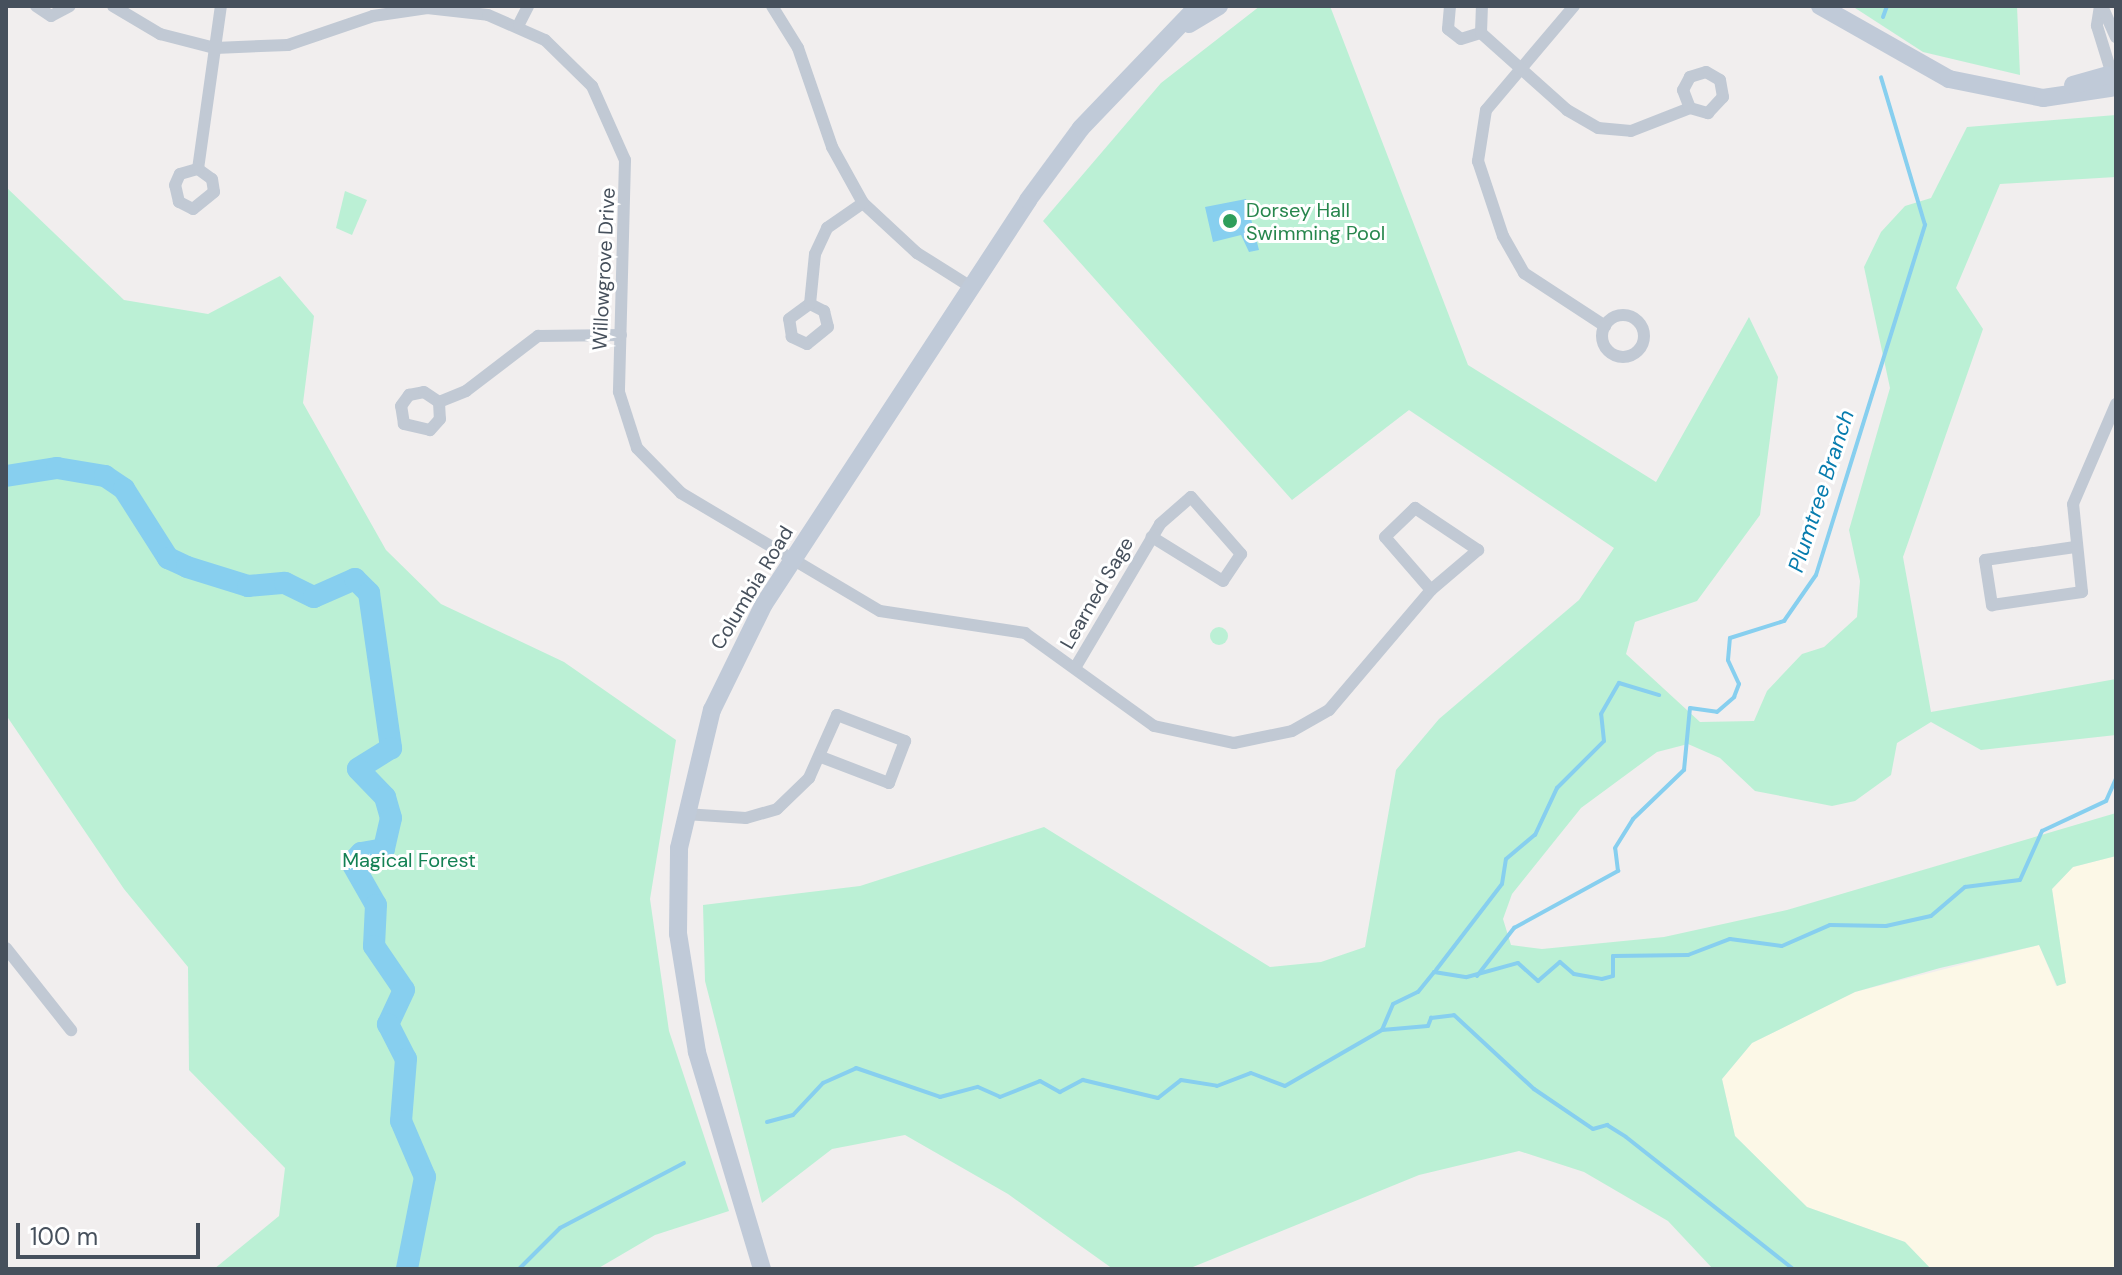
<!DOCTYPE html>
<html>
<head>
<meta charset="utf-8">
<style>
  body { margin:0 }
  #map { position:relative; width:2122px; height:1275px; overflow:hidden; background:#f1eeee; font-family:"DM Sans",sans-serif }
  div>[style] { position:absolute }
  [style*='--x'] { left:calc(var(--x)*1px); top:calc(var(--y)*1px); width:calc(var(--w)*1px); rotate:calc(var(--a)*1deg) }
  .commercial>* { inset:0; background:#fcf8e7 }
  .green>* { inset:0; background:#bbf0d5 }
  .round { border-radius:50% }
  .water>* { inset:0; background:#87cfef }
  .stream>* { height:4px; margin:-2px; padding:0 2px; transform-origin:2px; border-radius:2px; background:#87cfef }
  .river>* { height:22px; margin:-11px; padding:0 11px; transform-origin:11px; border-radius:11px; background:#87cfef }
  .street>* { height:12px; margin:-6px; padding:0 6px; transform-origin:6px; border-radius:6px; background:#c1c9d4 }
  .street>.ring { margin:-6px; padding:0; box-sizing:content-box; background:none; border:12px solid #c1c9d4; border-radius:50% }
  .secondary>* { height:18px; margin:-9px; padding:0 9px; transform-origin:9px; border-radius:9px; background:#c0cad8 }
  .dots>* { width:22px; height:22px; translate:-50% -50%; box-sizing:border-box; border:4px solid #fff; border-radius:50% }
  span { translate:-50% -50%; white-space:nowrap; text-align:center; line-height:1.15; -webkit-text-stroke:6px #fff; paint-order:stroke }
  .leisure-label { font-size:20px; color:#27864d }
  .left { translate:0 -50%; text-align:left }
  .street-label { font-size:20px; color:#46505c }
  .park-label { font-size:20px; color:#148154 }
  .water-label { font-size:22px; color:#077cae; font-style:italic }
  .frame { position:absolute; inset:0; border:8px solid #46505c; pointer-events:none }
  .scale { position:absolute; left:16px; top:1223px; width:184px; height:36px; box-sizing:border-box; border:4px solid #46505c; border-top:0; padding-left:10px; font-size:24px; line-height:28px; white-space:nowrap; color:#46505c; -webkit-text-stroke:6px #fff; paint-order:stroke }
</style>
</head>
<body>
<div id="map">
  <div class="commercial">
    <div style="clip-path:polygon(2116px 856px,2116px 1269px,1931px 1269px,1905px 1242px,1807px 1207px,1735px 1136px,1722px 1079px,1752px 1043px,1855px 992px,2039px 945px,2056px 986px,2066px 983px,2052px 889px,2073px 867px)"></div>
  </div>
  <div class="green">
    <div style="clip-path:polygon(1260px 6px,1330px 6px,1468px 365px,1656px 482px,1749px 317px,1778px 377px,1760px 515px,1697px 601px,1635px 622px,1626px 654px,1700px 722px,1754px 721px,1767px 691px,1802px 654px,1824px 647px,1857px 617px,1860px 581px,1849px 530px,1890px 388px,1864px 267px,1881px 232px,1905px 206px,1931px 198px,1967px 127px,2116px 115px,2116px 177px,2000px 184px,1956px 288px,1983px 329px,1903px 557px,1931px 712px,2116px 679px,2116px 735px,1981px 750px,1931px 722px,1897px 743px,1891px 775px,1855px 801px,1832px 806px,1755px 791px,1720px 758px,1688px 744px,1657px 752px,1581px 808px,1512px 894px,1503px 919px,1511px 945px,1542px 949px,1664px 937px,1787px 910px,2116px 813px,2116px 856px,2073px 867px,2052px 889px,2066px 983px,2057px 986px,2039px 945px,1940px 968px,1855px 992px,1752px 1043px,1722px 1079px,1735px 1136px,1807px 1207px,1905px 1242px,1931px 1269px,1713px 1269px,1668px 1221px,1584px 1172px,1519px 1151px,1419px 1175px,1188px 1269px,1113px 1269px,1008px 1194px,905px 1135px,832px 1149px,762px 1203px,705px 981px,703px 905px,860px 886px,1044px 827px,1270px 967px,1321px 962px,1365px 947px,1396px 770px,1439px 719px,1579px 600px,1614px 548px,1409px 410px,1292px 500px,1043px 221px,1161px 83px)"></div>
    <div style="clip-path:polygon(1852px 6px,2017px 6px,2020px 75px,1923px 52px)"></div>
    <div style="clip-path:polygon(6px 187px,124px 300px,208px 314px,280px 276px,314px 316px,303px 403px,386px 550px,441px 604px,564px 662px,676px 740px,650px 899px,669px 1031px,729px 1211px,655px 1235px,597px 1269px,214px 1269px,279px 1216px,285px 1168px,189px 1070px,188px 967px,124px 889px,6px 715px)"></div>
    <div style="clip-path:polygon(345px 191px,367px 200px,352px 235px,336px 228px)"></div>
    <div class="round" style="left:1210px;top:627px;width:18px;height:18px"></div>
  </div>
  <div class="water">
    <div style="clip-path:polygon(1246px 199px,1259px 250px,1249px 252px,1241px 235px,1213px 242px,1205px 207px)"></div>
  </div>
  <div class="stream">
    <div style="--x:1883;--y:17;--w:12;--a:-70"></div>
    <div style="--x:1436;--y:970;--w:108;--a:-52.5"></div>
    <div style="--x:1502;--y:884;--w:25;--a:-81"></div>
    <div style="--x:1506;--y:859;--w:38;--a:-40"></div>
    <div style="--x:1535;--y:835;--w:52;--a:-64.9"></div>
    <div style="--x:1557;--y:788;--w:66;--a:-45"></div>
    <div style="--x:1604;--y:741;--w:27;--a:-96"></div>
    <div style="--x:1601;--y:714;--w:36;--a:-60"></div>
    <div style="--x:1619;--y:683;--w:42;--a:16.7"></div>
    <div style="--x:1477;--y:976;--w:61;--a:-52.4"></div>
    <div style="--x:1514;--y:928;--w:119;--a:-28.7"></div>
    <div style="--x:1618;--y:871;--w:23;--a:-97"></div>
    <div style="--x:1615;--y:848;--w:34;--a:-58"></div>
    <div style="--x:1633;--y:819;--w:71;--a:-43.9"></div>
    <div style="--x:1684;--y:770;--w:62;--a:-84.5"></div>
    <div style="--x:1690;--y:708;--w:27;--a:8"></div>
    <div style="--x:1717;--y:712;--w:23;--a:-41"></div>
    <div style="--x:1734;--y:697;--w:14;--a:-69"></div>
    <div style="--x:1739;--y:684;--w:26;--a:-115"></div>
    <div style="--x:1728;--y:660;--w:22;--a:-85"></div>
    <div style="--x:1730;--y:638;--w:57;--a:-17.5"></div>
    <div style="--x:1784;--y:621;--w:56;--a:-55.2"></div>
    <div style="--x:1816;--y:575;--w:367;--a:-72.7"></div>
    <div style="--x:1925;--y:225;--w:154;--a:-106.6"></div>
    <div style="--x:1382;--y:1030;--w:46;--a:-5"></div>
    <div style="--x:1428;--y:1026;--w:9;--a:-69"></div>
    <div style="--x:1431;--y:1018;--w:23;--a:-7"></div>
    <div style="--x:1454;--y:1015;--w:109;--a:42.8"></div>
    <div style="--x:1534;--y:1089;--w:71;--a:34.1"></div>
    <div style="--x:1593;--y:1129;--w:15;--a:-16"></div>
    <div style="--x:1607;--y:1125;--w:22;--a:32"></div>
    <div style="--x:1626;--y:1137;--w:213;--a:38.3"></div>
    <div style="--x:767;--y:1122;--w:27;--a:-15"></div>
    <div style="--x:793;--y:1115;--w:44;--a:-46.8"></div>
    <div style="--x:823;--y:1083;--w:36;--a:-24"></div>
    <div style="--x:856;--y:1068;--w:89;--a:19"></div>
    <div style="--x:940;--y:1097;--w:39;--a:-15"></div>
    <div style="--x:978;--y:1087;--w:24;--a:24"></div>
    <div style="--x:1000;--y:1097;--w:43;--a:-21.8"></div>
    <div style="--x:1040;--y:1081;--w:23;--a:29"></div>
    <div style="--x:1060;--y:1092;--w:26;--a:-28"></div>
    <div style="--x:1083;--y:1080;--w:77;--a:13.5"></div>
    <div style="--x:1158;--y:1098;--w:29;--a:-38"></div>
    <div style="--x:1181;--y:1080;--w:36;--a:9"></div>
    <div style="--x:1217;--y:1086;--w:36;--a:-21"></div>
    <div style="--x:1251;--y:1073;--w:36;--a:21"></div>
    <div style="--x:1285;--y:1086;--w:112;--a:-30"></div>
    <div style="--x:1382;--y:1030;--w:28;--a:-67"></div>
    <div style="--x:1393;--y:1004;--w:28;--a:-26"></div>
    <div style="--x:1418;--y:992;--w:26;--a:-51"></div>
    <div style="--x:1434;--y:972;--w:33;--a:9"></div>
    <div style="--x:1467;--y:977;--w:53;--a:-15.4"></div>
    <div style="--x:1518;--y:963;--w:27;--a:42"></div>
    <div style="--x:1538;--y:981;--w:29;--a:-41"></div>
    <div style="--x:1560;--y:962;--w:18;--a:41"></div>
    <div style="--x:1574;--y:974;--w:28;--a:10"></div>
    <div style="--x:1602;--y:979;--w:11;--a:-15"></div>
    <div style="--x:1613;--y:976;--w:20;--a:-90"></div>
    <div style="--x:1613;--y:956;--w:75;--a:-0.8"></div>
    <div style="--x:1688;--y:955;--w:45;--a:-20.9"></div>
    <div style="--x:1730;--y:939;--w:52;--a:7.7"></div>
    <div style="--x:1782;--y:946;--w:52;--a:-23.6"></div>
    <div style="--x:1830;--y:925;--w:56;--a:1"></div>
    <div style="--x:1886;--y:926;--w:46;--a:-12.5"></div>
    <div style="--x:1931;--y:916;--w:45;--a:-40.5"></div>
    <div style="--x:1965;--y:887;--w:55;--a:-7.3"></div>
    <div style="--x:2020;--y:880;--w:54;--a:-65.8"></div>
    <div style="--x:2042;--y:831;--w:71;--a:-25.1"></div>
    <div style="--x:2106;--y:801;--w:24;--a:-66"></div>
    <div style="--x:519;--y:1269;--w:58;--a:-45"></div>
    <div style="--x:560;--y:1228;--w:140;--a:-27.7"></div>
  </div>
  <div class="river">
    <div style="--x:6;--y:476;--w:52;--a:-8.9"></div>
    <div style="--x:57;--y:468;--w:49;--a:9.5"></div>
    <div style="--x:105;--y:476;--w:23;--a:34"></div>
    <div style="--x:124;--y:489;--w:82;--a:57.5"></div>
    <div style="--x:168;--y:558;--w:21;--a:25"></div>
    <div style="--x:187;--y:567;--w:64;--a:17.3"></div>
    <div style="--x:248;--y:586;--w:37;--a:-5"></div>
    <div style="--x:285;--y:583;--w:32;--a:26"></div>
    <div style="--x:314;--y:597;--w:45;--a:-23.7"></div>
    <div style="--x:355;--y:579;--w:20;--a:45"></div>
    <div style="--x:369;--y:593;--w:157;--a:81.9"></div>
    <div style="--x:391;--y:748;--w:39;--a:148"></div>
    <div style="--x:358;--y:769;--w:39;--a:46"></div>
    <div style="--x:385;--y:797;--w:22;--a:74"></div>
    <div style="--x:391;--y:818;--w:32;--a:103"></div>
    <div style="--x:384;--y:849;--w:23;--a:170"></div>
    <div style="--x:361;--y:853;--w:13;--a:132"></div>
    <div style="--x:352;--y:863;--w:48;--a:60.3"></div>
    <div style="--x:376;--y:905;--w:41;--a:92.8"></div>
    <div style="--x:374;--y:946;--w:53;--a:55.7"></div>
    <div style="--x:404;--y:990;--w:38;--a:115"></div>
    <div style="--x:388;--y:1024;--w:39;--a:63"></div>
    <div style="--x:406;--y:1059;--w:62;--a:94.6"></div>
    <div style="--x:401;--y:1121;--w:61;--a:66.8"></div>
    <div style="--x:425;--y:1177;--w:94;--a:101.1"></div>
  </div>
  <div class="street">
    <div style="--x:36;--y:6;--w:18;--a:34"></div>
    <div style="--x:51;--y:16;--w:21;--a:-28"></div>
    <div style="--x:113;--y:6;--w:55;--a:30.8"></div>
    <div style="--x:160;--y:34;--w:57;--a:14.3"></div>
    <div style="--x:215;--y:48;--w:73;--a:-2.4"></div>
    <div style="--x:288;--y:45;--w:90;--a:-18.8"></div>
    <div style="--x:373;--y:16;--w:55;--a:-8.4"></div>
    <div style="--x:427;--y:8;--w:61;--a:6.5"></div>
    <div style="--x:488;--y:15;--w:62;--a:23.7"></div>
    <div style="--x:545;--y:40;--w:66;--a:44.4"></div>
    <div style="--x:592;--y:86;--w:81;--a:66"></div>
    <div style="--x:625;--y:160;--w:232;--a:91.5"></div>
    <div style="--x:619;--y:392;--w:59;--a:72.2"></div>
    <div style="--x:637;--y:448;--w:63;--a:45.6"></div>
    <div style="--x:681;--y:493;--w:231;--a:30.7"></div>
    <div style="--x:880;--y:611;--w:147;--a:8.6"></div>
    <div style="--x:1025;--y:633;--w:159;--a:35.8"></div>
    <div style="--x:1154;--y:726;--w:82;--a:12"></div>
    <div style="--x:1234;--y:743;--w:59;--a:-11.7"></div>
    <div style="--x:1292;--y:731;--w:43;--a:-29.6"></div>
    <div style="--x:1329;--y:710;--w:157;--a:-49.6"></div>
    <div style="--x:772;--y:6;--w:49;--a:58.2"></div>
    <div style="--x:798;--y:48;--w:105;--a:71"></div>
    <div style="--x:832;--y:147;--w:64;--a:61"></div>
    <div style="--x:863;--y:203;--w:74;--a:42.8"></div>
    <div style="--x:917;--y:253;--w:64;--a:32.2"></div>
    <div style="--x:1450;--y:6;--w:23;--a:95"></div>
    <div style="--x:1448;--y:29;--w:16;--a:38"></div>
    <div style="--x:1461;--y:39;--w:21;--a:-17"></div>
    <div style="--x:1481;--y:33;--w:27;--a:-88"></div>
    <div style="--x:1574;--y:6;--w:136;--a:130.2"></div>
    <div style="--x:1486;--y:110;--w:52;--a:98.9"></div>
    <div style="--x:1478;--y:161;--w:79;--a:71.6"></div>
    <div style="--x:1503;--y:236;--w:43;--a:60.4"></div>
    <div style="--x:1524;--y:273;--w:97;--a:33.2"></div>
    <div style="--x:2100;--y:6;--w:20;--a:99"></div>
    <div style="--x:2097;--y:26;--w:44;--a:72.8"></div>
    <div style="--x:2102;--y:6;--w:34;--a:66"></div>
    <div style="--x:519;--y:24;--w:20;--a:-63"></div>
    <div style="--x:1481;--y:33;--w:115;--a:41.8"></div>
    <div style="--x:1567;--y:110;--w:36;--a:30"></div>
    <div style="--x:1598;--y:128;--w:33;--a:5"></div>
    <div style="--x:1631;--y:131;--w:63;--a:-21.3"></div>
    <div style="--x:1690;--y:108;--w:19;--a:16"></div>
    <div style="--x:1708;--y:113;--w:22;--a:-47"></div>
    <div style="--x:1723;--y:97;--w:17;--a:-100"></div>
    <div style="--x:1720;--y:80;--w:16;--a:-150"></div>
    <div style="--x:1706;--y:72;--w:17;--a:163"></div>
    <div style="--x:1690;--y:77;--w:15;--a:118"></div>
    <div style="--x:1683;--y:90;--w:19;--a:69"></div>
    <div style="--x:198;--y:169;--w:17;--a:36"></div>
    <div style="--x:212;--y:179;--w:13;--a:81"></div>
    <div style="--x:214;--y:192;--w:27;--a:141"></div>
    <div style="--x:193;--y:209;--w:16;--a:-153"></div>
    <div style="--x:179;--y:202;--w:17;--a:-103"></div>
    <div style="--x:175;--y:185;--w:12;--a:-66"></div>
    <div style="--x:180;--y:174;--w:19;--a:-16"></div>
    <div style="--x:198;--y:169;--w:165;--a:-82"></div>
    <div style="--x:810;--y:304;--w:16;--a:27"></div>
    <div style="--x:824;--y:311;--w:16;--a:76"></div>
    <div style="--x:828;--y:327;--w:27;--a:141"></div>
    <div style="--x:807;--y:344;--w:17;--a:-155"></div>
    <div style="--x:792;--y:337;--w:18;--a:-99"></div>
    <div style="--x:789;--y:319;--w:26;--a:-36"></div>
    <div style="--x:810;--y:304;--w:50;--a:-84.3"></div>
    <div style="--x:815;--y:254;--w:29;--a:-65"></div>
    <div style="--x:827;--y:228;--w:44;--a:-34.8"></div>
    <div class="ring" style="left:1602px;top:315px;width:30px;height:30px"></div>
    <div style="--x:439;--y:402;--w:17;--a:87"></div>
    <div style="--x:440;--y:419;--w:15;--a:132"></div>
    <div style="--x:430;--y:430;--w:27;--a:-167"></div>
    <div style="--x:404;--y:424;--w:18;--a:-99"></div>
    <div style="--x:401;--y:406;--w:14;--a:-54"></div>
    <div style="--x:409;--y:395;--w:15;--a:-11"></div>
    <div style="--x:424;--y:392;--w:18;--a:34"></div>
    <div style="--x:439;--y:402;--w:29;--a:-22"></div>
    <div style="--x:466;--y:391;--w:91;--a:-37.4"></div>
    <div style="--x:538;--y:336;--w:83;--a:-0.7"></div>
    <div style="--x:1415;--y:508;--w:76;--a:33.7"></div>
    <div style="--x:1478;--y:550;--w:62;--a:139.6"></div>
    <div style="--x:1431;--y:590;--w:70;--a:-131"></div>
    <div style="--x:1385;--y:537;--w:42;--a:-44"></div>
    <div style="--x:2075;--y:547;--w:91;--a:171.8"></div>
    <div style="--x:1985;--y:560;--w:46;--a:81.2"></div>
    <div style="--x:1992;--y:605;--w:91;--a:-8.2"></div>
    <div style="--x:2082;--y:592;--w:88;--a:-95.8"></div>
    <div style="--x:2073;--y:504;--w:109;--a:-66.7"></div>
    <div style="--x:1075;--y:668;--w:167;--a:-59.4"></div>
    <div style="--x:1160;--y:524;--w:41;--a:-41.1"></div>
    <div style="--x:1191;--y:497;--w:76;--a:48.7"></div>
    <div style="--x:1241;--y:554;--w:32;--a:124"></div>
    <div style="--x:1223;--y:581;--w:84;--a:-148.2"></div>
    <div style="--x:685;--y:814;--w:61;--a:3.8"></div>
    <div style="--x:746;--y:818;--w:32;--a:-16"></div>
    <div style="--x:777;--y:809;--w:45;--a:-44.1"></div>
    <div style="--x:809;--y:778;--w:69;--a:-66"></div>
    <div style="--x:837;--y:715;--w:73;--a:20.9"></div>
    <div style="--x:905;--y:741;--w:45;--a:110.9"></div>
    <div style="--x:889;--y:783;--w:73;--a:-159.1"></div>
    <div style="--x:6;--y:948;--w:105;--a:51.6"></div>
  </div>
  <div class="secondary">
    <div style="--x:1820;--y:6;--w:148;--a:29.5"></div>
    <div style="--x:1949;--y:79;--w:96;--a:11.4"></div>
    <div style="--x:2043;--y:98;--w:69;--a:-8.4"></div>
    <div style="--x:1189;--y:24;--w:35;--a:-31"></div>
    <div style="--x:2073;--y:85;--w:35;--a:-16"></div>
    <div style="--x:762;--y:1269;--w:227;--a:-106.7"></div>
    <div style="--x:697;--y:1052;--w:120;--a:-99.1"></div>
    <div style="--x:678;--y:934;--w:86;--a:-89.3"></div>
    <div style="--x:679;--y:848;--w:142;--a:-76.6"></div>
    <div style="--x:712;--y:710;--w:118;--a:-63.9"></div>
    <div style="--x:764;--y:604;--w:483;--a:-56.8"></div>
    <div style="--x:1028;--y:200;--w:89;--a:-53.6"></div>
    <div style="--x:1081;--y:128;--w:169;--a:-46.2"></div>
  </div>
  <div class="dots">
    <div style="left:1230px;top:221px;background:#2e9e5b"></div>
  </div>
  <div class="leisure-label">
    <span class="left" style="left:1246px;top:222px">Dorsey Hall<br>Swimming Pool</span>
  </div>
  <div class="street-label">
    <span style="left:604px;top:269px;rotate:-87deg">Willowgrove Drive</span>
    <span style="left:752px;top:588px;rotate:-59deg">Columbia Road</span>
    <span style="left:1097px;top:593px;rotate:-60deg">Learned Sage</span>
  </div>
  <div class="park-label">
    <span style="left:409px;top:860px">Magical Forest</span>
  </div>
  <div class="water-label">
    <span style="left:1821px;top:491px;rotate:-72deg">Plumtree Branch</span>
  </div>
  <div class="frame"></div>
  <div class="scale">100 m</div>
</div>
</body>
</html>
